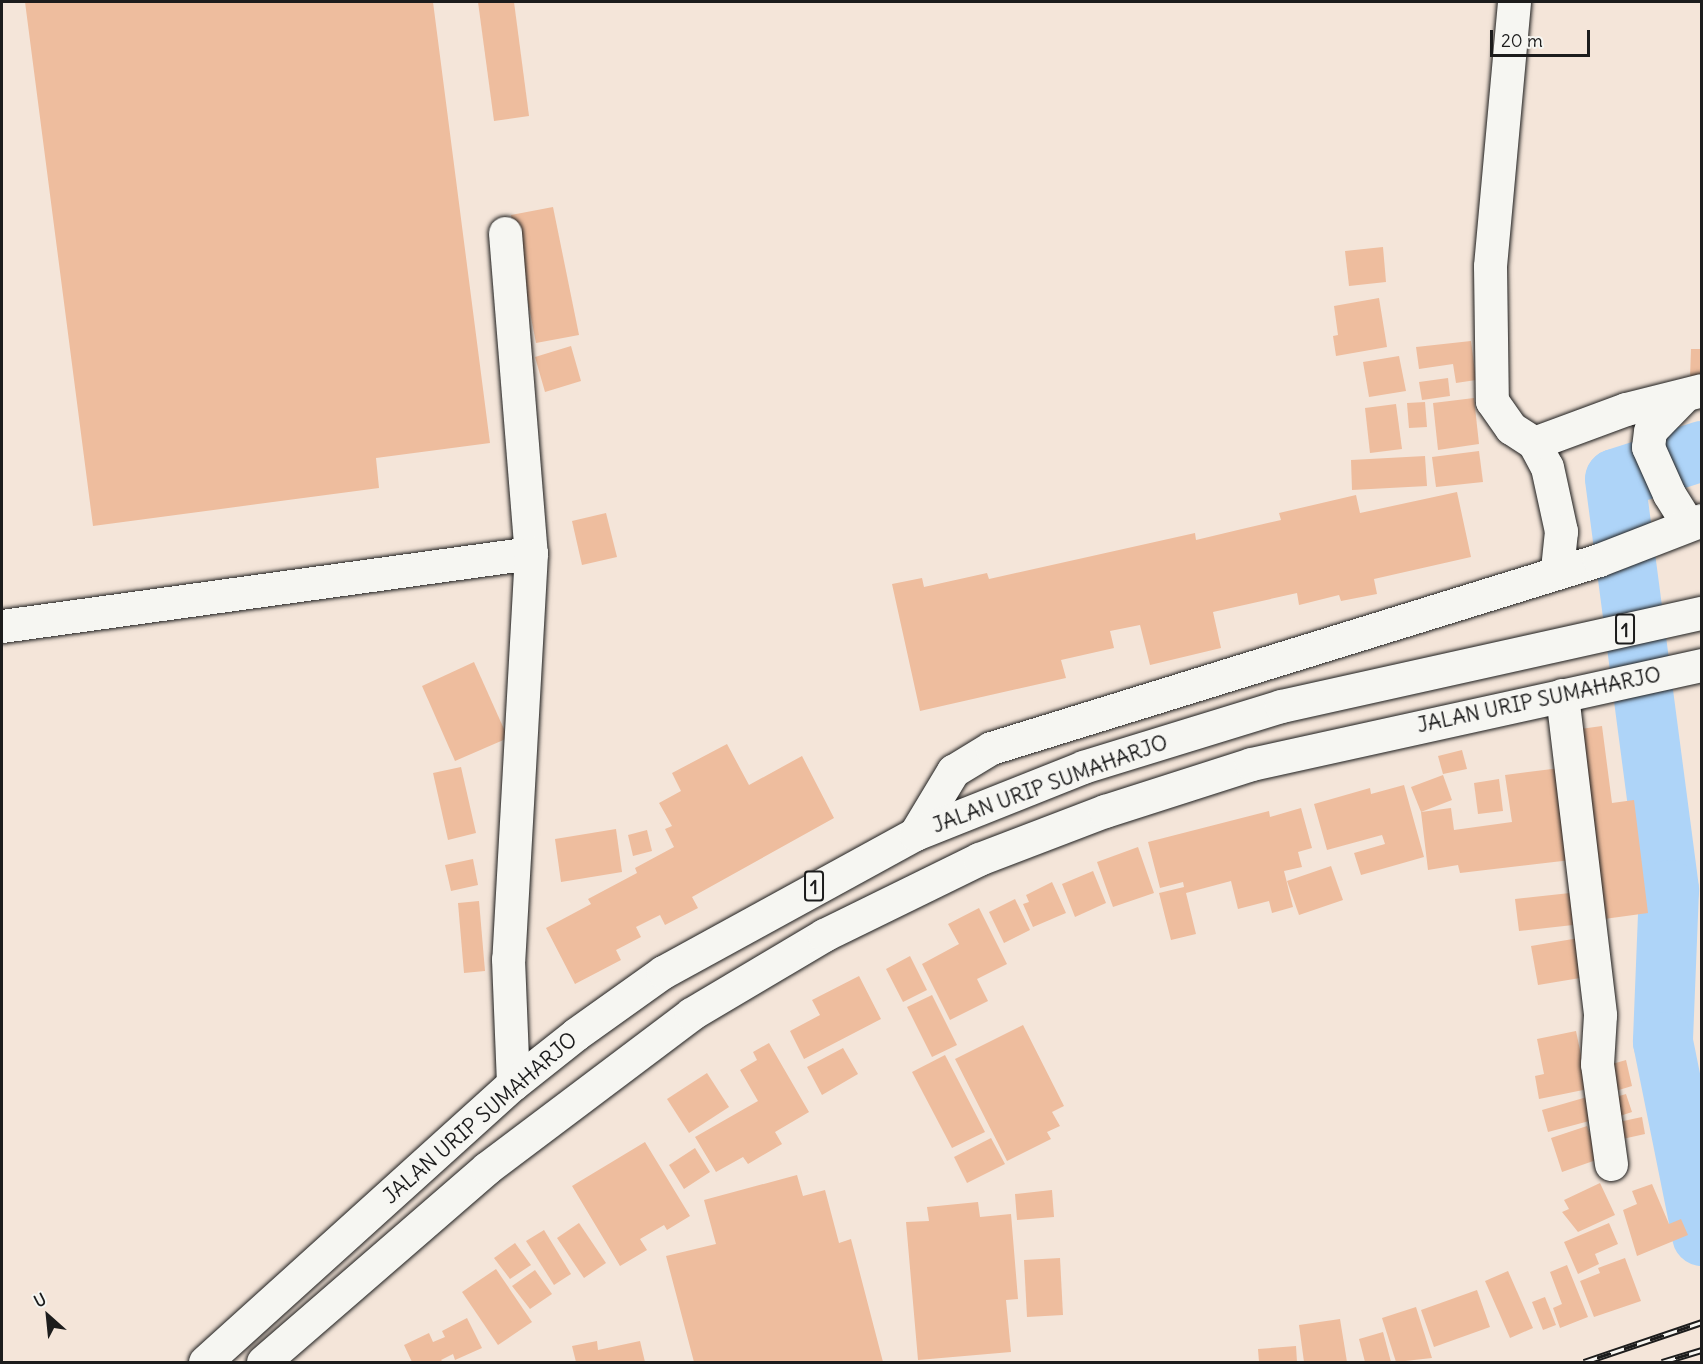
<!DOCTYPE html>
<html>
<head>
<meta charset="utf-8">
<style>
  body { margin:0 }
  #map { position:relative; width:1703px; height:1364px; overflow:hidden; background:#f4e5d9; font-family:Delius,sans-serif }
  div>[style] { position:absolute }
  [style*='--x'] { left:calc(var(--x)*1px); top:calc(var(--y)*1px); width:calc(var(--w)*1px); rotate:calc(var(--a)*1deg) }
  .river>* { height:60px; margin:-30px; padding:0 30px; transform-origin:30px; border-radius:30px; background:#aed4f8 }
  .building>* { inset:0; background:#eebd9e }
  .roads { filter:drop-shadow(0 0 2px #1c1c1c) drop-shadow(0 0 2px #1c1c1c) }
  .minor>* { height:33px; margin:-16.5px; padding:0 16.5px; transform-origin:16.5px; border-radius:16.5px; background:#f6f6f2 }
  .highway>* { height:33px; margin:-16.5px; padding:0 16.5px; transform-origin:16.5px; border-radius:16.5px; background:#f6f6f2 }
  .rail>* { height:7px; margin-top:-3.5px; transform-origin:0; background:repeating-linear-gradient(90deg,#f6f6f2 0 14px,#1c1c1c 0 28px); box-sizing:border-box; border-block:2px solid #1c1c1c }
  span { translate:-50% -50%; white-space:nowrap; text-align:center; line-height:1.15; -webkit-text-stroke:5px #f6f6f2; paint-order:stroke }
  .shield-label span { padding:2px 4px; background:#f6f6f2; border:2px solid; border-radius:4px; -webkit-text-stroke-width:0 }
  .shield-label { font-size:20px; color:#1c1c1c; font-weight:700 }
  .street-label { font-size:21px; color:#1c1c1c }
  .frame { position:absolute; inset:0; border:3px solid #1c1c1c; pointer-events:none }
  .north { position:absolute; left:18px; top:1286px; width:60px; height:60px; -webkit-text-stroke:4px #f6f6f2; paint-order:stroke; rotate:333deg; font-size:16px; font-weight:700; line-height:24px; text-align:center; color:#1c1c1c }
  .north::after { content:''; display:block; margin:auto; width:21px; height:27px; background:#1c1c1c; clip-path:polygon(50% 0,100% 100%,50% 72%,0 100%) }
  .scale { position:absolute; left:1490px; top:30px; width:100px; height:27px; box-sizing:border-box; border:3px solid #1c1c1c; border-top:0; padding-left:8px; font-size:18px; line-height:21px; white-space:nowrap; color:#1c1c1c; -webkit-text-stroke:4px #f6f6f2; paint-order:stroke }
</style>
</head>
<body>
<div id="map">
  <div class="river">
    <div style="--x:1702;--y:451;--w:91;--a:162.2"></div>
    <div style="--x:1615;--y:479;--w:415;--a:82.5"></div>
    <div style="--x:1669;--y:890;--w:152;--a:92.3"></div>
    <div style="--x:1663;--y:1042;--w:198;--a:78.6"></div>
  </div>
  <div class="building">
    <div style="clip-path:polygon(25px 2px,433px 2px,490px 443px,376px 458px,379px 488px,93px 526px)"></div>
    <div style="clip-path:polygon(478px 2px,514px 2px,529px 116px,494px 121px)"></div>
    <div style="clip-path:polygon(553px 207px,579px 335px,536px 343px,511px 215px)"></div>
    <div style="clip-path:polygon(1383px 247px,1386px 282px,1349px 286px,1345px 251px)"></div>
    <div style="clip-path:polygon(1379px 298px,1387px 347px,1336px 356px,1333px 336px,1338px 335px,1334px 306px)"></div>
    <div style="clip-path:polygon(1471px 341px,1476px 380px,1456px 383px,1453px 364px,1419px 369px,1416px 347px)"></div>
    <div style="clip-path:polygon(571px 346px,581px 381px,545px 392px,535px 357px)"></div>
    <div style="clip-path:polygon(1691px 349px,1702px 349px,1702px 378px,1690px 378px)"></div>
    <div style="clip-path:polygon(1399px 356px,1406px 391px,1369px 397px,1363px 362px)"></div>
    <div style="clip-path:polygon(1448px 378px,1450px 396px,1422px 400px,1419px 382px)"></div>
    <div style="clip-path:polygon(1474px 398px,1479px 444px,1438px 450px,1433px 403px)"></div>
    <div style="clip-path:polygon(1425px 402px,1427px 427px,1409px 428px,1407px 403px)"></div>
    <div style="clip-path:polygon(1396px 404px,1402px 449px,1370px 453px,1365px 408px)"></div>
    <div style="clip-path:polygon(1479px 451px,1483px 482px,1436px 487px,1432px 457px)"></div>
    <div style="clip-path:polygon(1425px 456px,1427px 486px,1352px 490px,1351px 460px)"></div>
    <div style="clip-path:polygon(1457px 492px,1471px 557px,1374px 579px,1377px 594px,1341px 601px,1339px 595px,1299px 605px,1297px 593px,1213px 612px,1221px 648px,1150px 665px,1140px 625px,1110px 631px,1114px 648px,1061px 660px,1066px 678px,920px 711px,892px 584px,922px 578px,924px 587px,987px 573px,989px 579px,1195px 533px,1196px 540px,1242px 529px,1281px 520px,1279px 513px,1356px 495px,1360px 513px)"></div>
    <div style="clip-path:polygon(606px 513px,617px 557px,582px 565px,572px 521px)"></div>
    <div style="clip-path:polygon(474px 662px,508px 738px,455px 761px,422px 686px)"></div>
    <div style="clip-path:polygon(1602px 726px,1612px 803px,1634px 800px,1648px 913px,1597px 920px,1573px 730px)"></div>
    <div style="clip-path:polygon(727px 744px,749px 785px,802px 756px,834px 818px,692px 897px,698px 908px,665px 925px,660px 915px,636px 927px,641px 937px,616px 950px,621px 960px,575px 984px,546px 928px,591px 904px,588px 899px,637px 873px,635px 868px,674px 847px,665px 829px,672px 826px,659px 803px,681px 791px,672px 773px)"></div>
    <div style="clip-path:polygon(1462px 750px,1467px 769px,1443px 774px,1438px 756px)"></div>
    <div style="clip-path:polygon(461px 767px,476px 833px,448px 840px,433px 773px)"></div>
    <div style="clip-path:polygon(1560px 768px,1571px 860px,1460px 873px,1458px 865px,1428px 870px,1421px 812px,1451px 808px,1454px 830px,1512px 822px,1505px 775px)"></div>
    <div style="clip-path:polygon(1443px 775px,1452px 800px,1421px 812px,1411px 787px)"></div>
    <div style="clip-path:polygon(1499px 779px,1503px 811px,1478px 814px,1474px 783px)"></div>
    <div style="clip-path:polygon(1404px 785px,1424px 857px,1361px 875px,1354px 853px,1385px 844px,1382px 835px,1327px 850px,1314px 804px,1370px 788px,1371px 794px)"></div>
    <div style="clip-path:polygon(1301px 808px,1312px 848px,1298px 852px,1302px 867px,1284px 871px,1293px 907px,1272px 913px,1269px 901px,1238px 909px,1231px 881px,1186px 893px,1196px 934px,1171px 940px,1159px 893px,1184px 887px,1183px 882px,1160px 888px,1148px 842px,1269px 811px,1270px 817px)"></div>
    <div style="clip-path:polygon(616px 829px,622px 872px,561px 882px,555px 839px)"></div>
    <div style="clip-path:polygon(647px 830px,652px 851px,633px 856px,628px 835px)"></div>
    <div style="clip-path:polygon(1138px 847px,1154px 893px,1113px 907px,1097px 862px)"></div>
    <div style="clip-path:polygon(473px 859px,478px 885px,451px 891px,445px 865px)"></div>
    <div style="clip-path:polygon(1331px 866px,1343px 900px,1299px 915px,1287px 881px)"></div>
    <div style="clip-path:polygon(1093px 871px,1106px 903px,1075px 917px,1062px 884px)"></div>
    <div style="clip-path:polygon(1052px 882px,1066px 913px,1033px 927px,1023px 904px,1029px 902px,1026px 895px)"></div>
    <div style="clip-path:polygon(1570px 893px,1573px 925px,1519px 931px,1515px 899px)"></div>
    <div style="clip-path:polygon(1015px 899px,1030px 930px,1004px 943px,989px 912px)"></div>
    <div style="clip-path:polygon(479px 901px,485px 971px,464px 973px,458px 903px)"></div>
    <div style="clip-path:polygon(979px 908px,1007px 964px,977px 979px,988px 1001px,950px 1020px,922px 964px,959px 944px,948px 924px)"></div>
    <div style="clip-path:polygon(1579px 938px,1586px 977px,1538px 985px,1531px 946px)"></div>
    <div style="clip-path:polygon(910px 956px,927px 990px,903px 1002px,886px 969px)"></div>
    <div style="clip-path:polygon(859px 976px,881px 1019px,804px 1059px,790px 1031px,820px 1015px,812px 1000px)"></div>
    <div style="clip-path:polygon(932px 995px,957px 1045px,932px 1057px,907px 1007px)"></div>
    <div style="clip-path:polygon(1023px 1025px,1064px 1106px,1052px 1112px,1060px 1126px,1047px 1132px,1051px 1139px,1007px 1161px,955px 1059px)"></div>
    <div style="clip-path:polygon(1576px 1031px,1588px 1089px,1539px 1099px,1535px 1076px,1544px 1074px,1537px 1039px)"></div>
    <div style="clip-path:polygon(769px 1043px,809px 1112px,775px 1132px,782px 1144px,748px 1164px,743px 1157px,716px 1172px,695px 1137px,758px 1101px,740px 1070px,757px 1060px,753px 1052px)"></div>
    <div style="clip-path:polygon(843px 1048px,858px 1074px,822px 1095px,807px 1067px)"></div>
    <div style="clip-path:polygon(945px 1055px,985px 1132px,952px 1148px,912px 1072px)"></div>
    <div style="clip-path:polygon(1626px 1060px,1632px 1086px,1609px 1093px,1602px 1067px)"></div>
    <div style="clip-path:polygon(707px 1073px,729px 1107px,689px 1133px,667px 1099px)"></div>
    <div style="clip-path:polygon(1626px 1094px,1632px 1112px,1614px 1118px,1609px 1099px)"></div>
    <div style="clip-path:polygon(1587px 1097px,1593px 1120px,1548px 1132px,1542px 1110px)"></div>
    <div style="clip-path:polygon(1642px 1117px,1645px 1134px,1618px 1140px,1614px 1123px)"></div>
    <div style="clip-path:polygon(1587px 1126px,1599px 1159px,1562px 1172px,1551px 1138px)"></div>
    <div style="clip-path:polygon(991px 1138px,1005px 1164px,967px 1183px,954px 1157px)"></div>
    <div style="clip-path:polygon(645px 1142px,690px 1216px,667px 1230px,664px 1225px,640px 1239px,647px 1250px,620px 1266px,572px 1186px)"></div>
    <div style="clip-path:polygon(695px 1148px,710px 1172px,684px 1189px,669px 1165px)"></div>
    <div style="clip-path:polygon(797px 1175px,803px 1196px,825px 1190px,839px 1243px,851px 1239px,883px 1362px,694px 1362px,666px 1256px,716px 1244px,704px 1200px)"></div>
    <div style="clip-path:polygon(1600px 1183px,1615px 1215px,1578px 1232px,1562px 1212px,1569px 1209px,1564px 1200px)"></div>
    <div style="clip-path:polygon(1652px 1184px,1669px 1224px,1681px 1219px,1688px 1235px,1637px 1256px,1623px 1210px,1637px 1204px,1632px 1191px)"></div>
    <div style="clip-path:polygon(1052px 1190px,1054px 1217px,1017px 1220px,1015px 1194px)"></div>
    <div style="clip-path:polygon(978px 1202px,980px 1217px,1011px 1214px,1018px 1299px,1006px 1300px,1011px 1352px,918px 1360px,906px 1222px,929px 1221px,927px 1207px)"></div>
    <div style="clip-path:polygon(579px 1223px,606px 1263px,584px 1278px,557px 1238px)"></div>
    <div style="clip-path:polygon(1609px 1223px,1618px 1244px,1595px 1254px,1599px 1264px,1578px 1274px,1564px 1242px)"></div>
    <div style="clip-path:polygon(544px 1230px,571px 1274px,554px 1285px,526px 1241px)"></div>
    <div style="clip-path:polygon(515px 1243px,531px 1265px,510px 1279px,494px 1258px)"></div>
    <div style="clip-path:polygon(1060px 1258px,1063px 1315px,1027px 1317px,1024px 1260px)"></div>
    <div style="clip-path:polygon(1625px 1258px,1641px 1301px,1594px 1317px,1580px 1281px,1600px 1273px,1598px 1268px)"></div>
    <div style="clip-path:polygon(1567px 1265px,1588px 1317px,1560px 1328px,1553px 1308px,1562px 1304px,1550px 1272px)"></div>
    <div style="clip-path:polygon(496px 1269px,532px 1322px,498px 1345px,462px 1292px)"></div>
    <div style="clip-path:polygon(535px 1270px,552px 1294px,530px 1309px,512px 1286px)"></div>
    <div style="clip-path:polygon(1508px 1271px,1533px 1328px,1510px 1338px,1485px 1281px)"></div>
    <div style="clip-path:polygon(1477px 1290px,1490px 1327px,1434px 1347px,1421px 1310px)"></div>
    <div style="clip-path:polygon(1545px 1297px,1556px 1325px,1543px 1330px,1532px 1302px)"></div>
    <div style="clip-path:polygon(1416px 1307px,1432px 1358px,1396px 1362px,1382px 1318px)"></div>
    <div style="clip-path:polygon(467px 1318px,482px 1348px,455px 1360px,453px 1354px,441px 1360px,443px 1362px,412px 1362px,404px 1345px,429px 1333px,433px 1342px,445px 1337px,442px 1331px)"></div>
    <div style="clip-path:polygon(1340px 1319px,1347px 1362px,1304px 1362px,1299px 1325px)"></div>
    <div style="clip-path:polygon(1383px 1332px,1391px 1362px,1365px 1362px,1359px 1339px)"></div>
    <div style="clip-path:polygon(597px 1341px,598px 1350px,640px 1341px,645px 1362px,576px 1362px,572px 1346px)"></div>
    <div style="clip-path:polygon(1296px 1346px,1297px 1362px,1259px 1362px,1258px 1349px)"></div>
  </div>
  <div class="roads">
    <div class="minor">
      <div style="--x:1514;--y:2;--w:265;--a:95.2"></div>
      <div style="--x:1490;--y:266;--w:135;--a:89.2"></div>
      <div style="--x:1492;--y:401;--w:33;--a:55"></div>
      <div style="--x:1511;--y:428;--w:27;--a:33"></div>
      <div style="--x:1534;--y:443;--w:27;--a:62"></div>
      <div style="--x:1547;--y:467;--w:66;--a:77.7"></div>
      <div style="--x:1561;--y:531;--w:39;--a:96"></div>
      <div style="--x:505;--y:233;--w:321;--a:85.4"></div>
      <div style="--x:1685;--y:395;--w:50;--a:134.2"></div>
      <div style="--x:1650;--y:431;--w:16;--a:97"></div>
      <div style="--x:1648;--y:447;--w:51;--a:65.9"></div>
      <div style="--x:1669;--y:494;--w:36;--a:58"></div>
      <div style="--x:1534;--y:443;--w:98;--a:-20.3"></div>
      <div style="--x:1626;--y:409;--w:78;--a:-14"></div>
      <div style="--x:2;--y:626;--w:534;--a:-7.86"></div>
      <div style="--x:531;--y:553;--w:407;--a:93.2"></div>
      <div style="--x:508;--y:959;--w:125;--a:87.7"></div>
      <div style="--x:1562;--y:695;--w:322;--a:83.2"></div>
      <div style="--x:1600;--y:1015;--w:49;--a:93.5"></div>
      <div style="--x:1597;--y:1064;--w:101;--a:82"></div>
      <div style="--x:915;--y:834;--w:74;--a:-58.9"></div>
      <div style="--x:953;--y:771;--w:44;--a:-31.2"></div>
      <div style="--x:991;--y:748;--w:636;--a:-17.18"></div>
      <div style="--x:1599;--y:560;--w:110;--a:-21.2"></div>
    </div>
    <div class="highway">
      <div style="--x:205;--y:1362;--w:415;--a:-42.1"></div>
      <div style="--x:513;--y:1084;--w:80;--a:-38.4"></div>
      <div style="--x:576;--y:1034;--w:107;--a:-35.5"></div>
      <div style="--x:663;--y:972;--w:287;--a:-28.7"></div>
      <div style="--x:915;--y:834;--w:181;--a:-21.7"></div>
      <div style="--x:1083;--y:767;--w:207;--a:-17.1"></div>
      <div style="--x:1281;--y:706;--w:431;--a:-12.5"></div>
      <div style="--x:263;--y:1362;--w:296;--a:-40.9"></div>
      <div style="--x:487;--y:1168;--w:256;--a:-37"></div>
      <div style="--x:691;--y:1014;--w:155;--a:-30.7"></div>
      <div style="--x:824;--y:935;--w:173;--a:-26.1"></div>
      <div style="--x:979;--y:859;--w:135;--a:-20.9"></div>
      <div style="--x:1105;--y:811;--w:153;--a:-17.8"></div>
      <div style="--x:1251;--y:764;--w:462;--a:-12.4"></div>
    </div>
  </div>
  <div class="rail">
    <div style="--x:1584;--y:1362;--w:125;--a:-18.7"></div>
    <div style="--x:1662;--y:1362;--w:42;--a:-16.7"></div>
  </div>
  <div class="shield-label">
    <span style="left:1625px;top:629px">1</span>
    <span style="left:814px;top:886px">1</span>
  </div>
  <div class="street-label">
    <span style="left:1539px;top:700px;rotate:-12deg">JALAN URIP SUMAHARJO</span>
    <span style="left:1050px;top:784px;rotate:-20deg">JALAN URIP SUMAHARJO</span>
    <span style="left:480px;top:1118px;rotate:-41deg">JALAN URIP SUMAHARJO</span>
  </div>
  <div class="frame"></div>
  <div class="north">U</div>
  <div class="scale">20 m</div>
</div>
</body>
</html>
